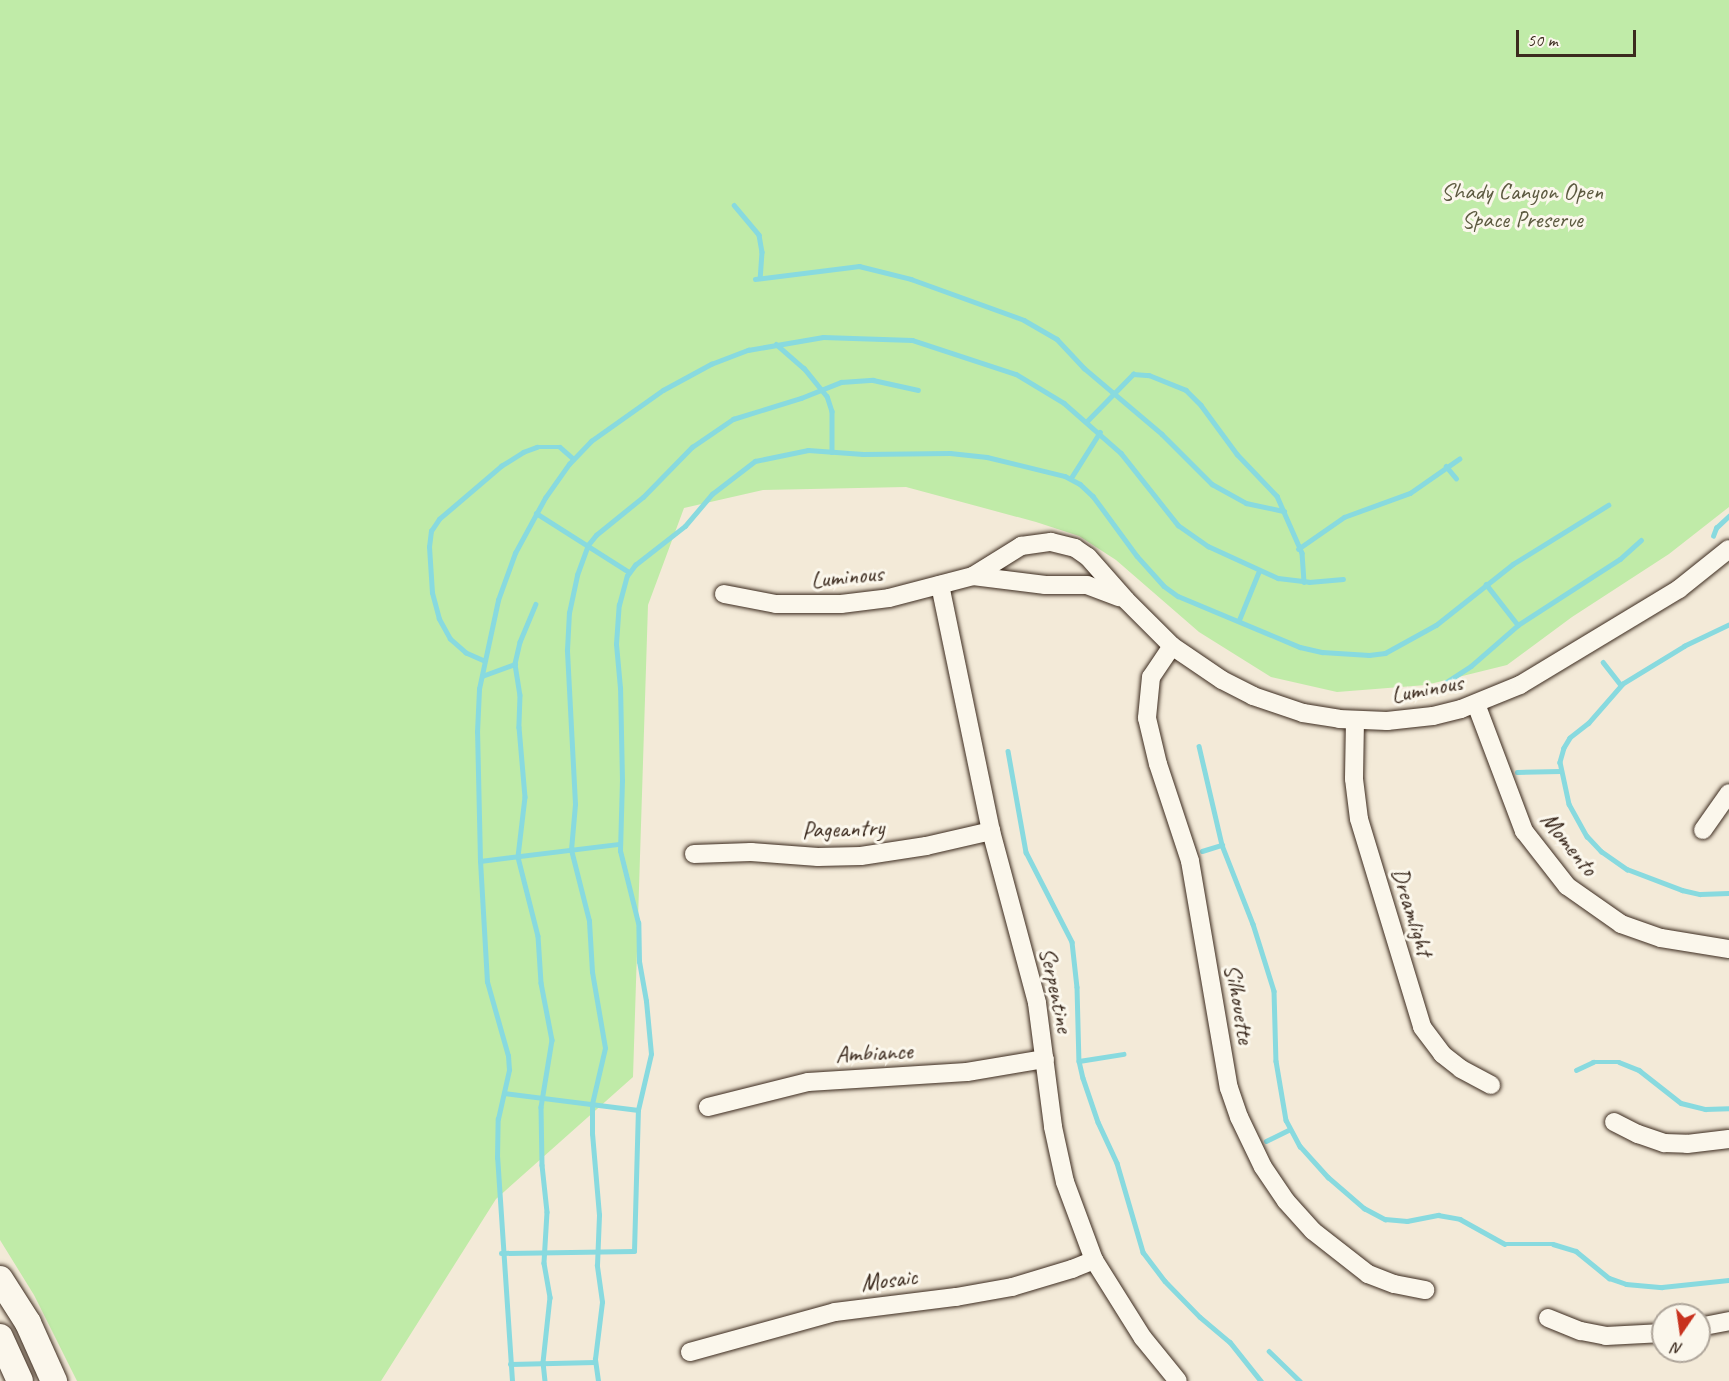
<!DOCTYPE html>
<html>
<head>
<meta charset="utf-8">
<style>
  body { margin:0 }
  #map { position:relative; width:1729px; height:1381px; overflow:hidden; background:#f3ead8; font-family:Caveat,sans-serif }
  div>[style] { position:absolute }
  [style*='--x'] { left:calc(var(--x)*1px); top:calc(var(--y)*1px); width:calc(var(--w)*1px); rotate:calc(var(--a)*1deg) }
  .green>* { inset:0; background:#c0eba8 }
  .stream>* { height:4.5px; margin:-2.25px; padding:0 2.25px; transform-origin:2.25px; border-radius:2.25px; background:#88dadf }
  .roads { filter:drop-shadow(0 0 2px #3b2a1e) drop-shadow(0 0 2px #3b2a1e) }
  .street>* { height:18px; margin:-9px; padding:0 9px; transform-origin:9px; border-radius:9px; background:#fbf7ec }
  .secondary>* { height:26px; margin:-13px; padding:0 13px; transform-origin:13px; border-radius:13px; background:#fbf7ec }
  span { translate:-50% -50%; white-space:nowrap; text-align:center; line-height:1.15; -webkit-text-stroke:6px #fbf7ec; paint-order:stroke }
  .park-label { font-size:24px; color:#5c5a40 }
  .street-label { font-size:24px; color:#3b2a1e }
  .north { position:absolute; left:1651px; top:1303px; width:60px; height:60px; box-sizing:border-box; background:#fbf7ec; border:2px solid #aea59a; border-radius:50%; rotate:193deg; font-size:16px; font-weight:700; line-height:24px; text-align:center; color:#3b2a1e }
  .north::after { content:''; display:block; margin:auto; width:21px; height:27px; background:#c8321e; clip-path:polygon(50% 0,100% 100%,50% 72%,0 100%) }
  .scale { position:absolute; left:1516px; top:30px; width:120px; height:27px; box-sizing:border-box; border:3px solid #3b2a1e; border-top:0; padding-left:8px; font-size:18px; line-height:21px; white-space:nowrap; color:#3b2a1e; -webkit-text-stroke:4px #fbf7ec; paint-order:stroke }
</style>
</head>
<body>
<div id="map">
  <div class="green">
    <div style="clip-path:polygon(0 0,1729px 0,1729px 507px,1669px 554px,1572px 617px,1507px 665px,1426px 685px,1337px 692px,1271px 677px,1199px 632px,1116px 560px,1079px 536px,1036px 522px,906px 487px,763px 490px,684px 508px,648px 605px,633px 1077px,496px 1199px,381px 1381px,77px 1381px,34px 1295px,0 1240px)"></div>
  </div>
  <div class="stream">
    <div style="--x:734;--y:205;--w:39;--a:50"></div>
    <div style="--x:759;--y:235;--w:17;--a:80"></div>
    <div style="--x:762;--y:252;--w:26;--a:94"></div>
    <div style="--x:755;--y:279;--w:105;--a:-7.1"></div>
    <div style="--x:859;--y:266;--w:54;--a:14"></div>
    <div style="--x:911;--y:279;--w:120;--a:19.9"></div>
    <div style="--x:1024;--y:320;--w:38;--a:30"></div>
    <div style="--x:1057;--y:339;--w:40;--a:47"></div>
    <div style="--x:1084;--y:368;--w:102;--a:40.2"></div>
    <div style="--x:1162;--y:434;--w:71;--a:45"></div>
    <div style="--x:1212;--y:484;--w:39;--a:29"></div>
    <div style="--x:1246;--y:503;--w:39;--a:12"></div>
    <div style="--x:776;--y:344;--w:37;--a:41"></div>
    <div style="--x:804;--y:368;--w:36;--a:51"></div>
    <div style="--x:827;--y:396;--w:16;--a:72"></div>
    <div style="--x:832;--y:411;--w:41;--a:90"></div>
    <div style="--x:1087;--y:421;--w:66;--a:-45.6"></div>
    <div style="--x:1133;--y:374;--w:16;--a:4"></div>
    <div style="--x:1149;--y:375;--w:40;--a:22"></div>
    <div style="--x:1186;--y:390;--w:21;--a:45"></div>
    <div style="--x:1201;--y:405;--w:61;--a:53.7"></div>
    <div style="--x:1237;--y:454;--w:58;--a:46.4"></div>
    <div style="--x:1277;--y:496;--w:62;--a:66.3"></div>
    <div style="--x:1302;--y:553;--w:29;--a:86"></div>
    <div style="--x:1446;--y:466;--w:16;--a:50"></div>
    <div style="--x:1071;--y:478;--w:54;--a:-57.8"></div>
    <div style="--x:536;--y:513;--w:110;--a:32.4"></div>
    <div style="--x:1713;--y:536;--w:9;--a:-69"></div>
    <div style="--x:1716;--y:528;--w:18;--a:-43"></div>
    <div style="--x:1298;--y:549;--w:56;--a:-34.8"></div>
    <div style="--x:1344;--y:517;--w:70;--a:-20"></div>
    <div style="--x:1410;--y:493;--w:60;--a:-34.8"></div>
    <div style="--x:1486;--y:584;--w:52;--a:52"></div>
    <div style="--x:536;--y:604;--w:41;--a:112.8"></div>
    <div style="--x:520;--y:642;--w:23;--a:103"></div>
    <div style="--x:515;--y:664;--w:31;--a:81"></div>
    <div style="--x:520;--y:695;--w:32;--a:92"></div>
    <div style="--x:519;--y:727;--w:70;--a:85.1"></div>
    <div style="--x:525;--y:797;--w:60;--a:96.7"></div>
    <div style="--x:518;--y:857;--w:81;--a:75.8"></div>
    <div style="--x:538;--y:936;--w:47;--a:86.3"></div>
    <div style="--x:541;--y:983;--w:58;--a:79.1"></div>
    <div style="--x:552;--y:1040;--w:68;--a:99.3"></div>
    <div style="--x:541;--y:1107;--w:58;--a:89"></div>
    <div style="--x:542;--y:1165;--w:47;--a:83.9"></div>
    <div style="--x:547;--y:1212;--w:51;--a:93.4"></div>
    <div style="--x:544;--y:1263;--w:35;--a:80"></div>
    <div style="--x:550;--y:1297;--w:65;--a:96.1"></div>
    <div style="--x:543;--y:1362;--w:19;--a:84"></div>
    <div style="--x:1239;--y:620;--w:53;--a:-67.8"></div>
    <div style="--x:1729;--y:625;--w:49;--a:154.5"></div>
    <div style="--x:1685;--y:646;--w:73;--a:148.5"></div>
    <div style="--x:1623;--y:684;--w:52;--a:131.1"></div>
    <div style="--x:1589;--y:723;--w:24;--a:142"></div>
    <div style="--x:1570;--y:738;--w:12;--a:121"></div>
    <div style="--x:1564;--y:748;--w:15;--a:106"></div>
    <div style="--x:1560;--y:762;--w:43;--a:77.9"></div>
    <div style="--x:1569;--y:804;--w:37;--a:61"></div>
    <div style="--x:1587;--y:836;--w:21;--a:47"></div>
    <div style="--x:1601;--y:851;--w:32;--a:35"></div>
    <div style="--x:1627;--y:869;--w:59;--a:20.9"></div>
    <div style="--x:1682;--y:890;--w:18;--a:13"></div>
    <div style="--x:1700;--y:894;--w:29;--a:-2"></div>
    <div style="--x:484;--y:661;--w:20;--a:-156"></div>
    <div style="--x:466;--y:653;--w:21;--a:-139"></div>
    <div style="--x:450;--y:639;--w:23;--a:-119"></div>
    <div style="--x:439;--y:619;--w:27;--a:-105"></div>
    <div style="--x:432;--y:593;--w:46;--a:-93.7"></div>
    <div style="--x:429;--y:547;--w:16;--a:-83"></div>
    <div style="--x:431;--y:531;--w:14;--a:-56"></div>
    <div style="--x:439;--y:519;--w:82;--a:-40.5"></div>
    <div style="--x:501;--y:466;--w:26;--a:-32"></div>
    <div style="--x:523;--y:452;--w:15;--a:-20"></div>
    <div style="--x:537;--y:447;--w:23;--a:0"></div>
    <div style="--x:560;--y:447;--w:18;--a:41"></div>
    <div style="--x:1603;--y:662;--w:29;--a:52"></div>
    <div style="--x:482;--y:676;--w:35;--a:-20"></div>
    <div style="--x:1428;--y:694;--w:51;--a:-33.1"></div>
    <div style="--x:1471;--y:666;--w:62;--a:-41.1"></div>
    <div style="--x:1518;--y:625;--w:121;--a:-32.9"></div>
    <div style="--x:1620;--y:559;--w:28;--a:-42"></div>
    <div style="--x:1199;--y:746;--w:102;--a:76.9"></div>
    <div style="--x:1222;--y:845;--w:85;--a:68.6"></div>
    <div style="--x:1253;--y:924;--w:70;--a:72.6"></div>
    <div style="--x:1274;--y:991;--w:70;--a:88.4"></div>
    <div style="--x:1276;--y:1061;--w:60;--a:80.4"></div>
    <div style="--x:1286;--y:1120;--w:30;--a:62"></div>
    <div style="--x:1300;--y:1146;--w:42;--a:47.9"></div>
    <div style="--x:1328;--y:1177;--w:48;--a:40.7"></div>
    <div style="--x:1364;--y:1208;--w:24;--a:28"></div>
    <div style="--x:1385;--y:1219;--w:22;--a:5"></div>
    <div style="--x:1407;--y:1221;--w:32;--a:-11"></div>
    <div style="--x:1438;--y:1215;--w:22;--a:10"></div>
    <div style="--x:1460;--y:1219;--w:51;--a:29.1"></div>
    <div style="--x:1505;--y:1244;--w:48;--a:0"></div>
    <div style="--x:1553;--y:1244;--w:24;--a:17"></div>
    <div style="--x:1576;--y:1251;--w:43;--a:39.3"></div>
    <div style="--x:1609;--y:1278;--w:18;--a:19"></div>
    <div style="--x:1626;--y:1284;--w:36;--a:5"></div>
    <div style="--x:1662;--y:1287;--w:67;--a:-6"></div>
    <div style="--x:1008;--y:751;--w:103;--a:79.9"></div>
    <div style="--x:1026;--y:852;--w:101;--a:62.9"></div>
    <div style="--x:1072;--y:942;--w:45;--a:83.7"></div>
    <div style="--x:1077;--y:987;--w:74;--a:88.5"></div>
    <div style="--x:1079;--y:1061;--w:17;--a:77"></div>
    <div style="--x:1083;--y:1078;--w:46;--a:71.2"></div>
    <div style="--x:1098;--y:1122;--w:45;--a:65.1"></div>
    <div style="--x:1117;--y:1163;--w:93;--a:73.7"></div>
    <div style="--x:1143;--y:1252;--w:36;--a:53"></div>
    <div style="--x:1165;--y:1281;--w:50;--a:45.8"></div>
    <div style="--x:1200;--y:1317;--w:39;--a:40"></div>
    <div style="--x:1230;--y:1342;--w:50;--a:51.5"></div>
    <div style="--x:1517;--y:772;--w:43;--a:-1.3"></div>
    <div style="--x:1202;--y:851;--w:21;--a:-17"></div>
    <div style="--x:480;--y:861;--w:140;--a:-7"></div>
    <div style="--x:1079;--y:1061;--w:45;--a:-9"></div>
    <div style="--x:1576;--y:1070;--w:19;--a:-25"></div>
    <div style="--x:1593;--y:1062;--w:26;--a:0"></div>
    <div style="--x:1619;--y:1062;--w:22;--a:22"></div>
    <div style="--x:1639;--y:1070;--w:53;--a:38.2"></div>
    <div style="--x:1681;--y:1103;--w:25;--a:14"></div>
    <div style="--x:1705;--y:1109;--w:24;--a:-2"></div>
    <div style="--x:504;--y:1093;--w:135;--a:7.2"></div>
    <div style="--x:1266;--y:1141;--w:25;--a:-26"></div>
    <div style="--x:501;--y:1253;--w:133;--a:-0.9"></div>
    <div style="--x:634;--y:1251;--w:141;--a:-88.4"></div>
    <div style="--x:638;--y:1110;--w:57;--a:-76.9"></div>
    <div style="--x:651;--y:1054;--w:53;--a:-95.4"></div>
    <div style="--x:646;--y:1001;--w:40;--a:-100"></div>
    <div style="--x:639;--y:962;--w:39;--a:-91"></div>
    <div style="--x:638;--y:923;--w:74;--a:-104"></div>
    <div style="--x:620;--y:851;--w:70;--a:-88.4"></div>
    <div style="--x:622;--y:781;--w:93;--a:-91.2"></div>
    <div style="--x:620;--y:688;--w:44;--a:-95.2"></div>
    <div style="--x:616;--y:644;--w:39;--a:-86"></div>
    <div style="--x:619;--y:605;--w:30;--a:-75"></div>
    <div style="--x:627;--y:576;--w:14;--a:-54"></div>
    <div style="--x:635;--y:565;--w:63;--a:-38"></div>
    <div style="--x:685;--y:526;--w:42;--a:-49.8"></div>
    <div style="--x:712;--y:494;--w:54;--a:-37.5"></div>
    <div style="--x:755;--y:461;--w:54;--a:-11.7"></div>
    <div style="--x:808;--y:450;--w:55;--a:4.2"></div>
    <div style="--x:863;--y:454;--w:87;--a:-0.7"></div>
    <div style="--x:950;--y:453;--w:37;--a:6"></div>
    <div style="--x:987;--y:457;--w:80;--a:13.7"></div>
    <div style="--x:1065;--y:476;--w:17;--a:28"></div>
    <div style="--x:1080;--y:484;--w:18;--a:43"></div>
    <div style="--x:1093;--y:496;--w:74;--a:53.7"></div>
    <div style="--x:1137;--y:556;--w:40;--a:48"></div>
    <div style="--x:1164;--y:586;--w:17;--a:36"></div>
    <div style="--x:1178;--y:596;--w:132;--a:22.7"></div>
    <div style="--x:1300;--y:647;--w:23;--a:13"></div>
    <div style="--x:1322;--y:652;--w:47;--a:3.7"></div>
    <div style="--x:1369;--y:655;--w:16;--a:-7"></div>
    <div style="--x:1385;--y:653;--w:58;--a:-28.8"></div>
    <div style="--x:1436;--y:625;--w:98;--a:-38.4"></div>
    <div style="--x:1513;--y:564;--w:112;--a:-31.8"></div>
    <div style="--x:1269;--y:1351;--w:43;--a:44.1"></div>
    <div style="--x:510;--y:1364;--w:85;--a:-1.3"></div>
    <div style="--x:512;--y:1381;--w:224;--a:-93.8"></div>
    <div style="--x:497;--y:1158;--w:39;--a:-89"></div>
    <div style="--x:498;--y:1119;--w:50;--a:-77.3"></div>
    <div style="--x:509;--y:1070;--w:14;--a:-94"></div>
    <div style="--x:508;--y:1056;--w:77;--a:-105.8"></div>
    <div style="--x:487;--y:982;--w:121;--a:-93.3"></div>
    <div style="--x:480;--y:861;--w:129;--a:-91.3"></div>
    <div style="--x:477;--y:732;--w:43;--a:-87.3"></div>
    <div style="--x:479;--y:689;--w:91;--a:-77.9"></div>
    <div style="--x:498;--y:600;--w:50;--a:-70.1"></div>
    <div style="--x:515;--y:553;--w:63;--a:-61.4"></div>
    <div style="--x:545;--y:498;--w:42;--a:-54.8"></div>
    <div style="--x:569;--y:464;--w:32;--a:-46"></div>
    <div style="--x:591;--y:441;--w:88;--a:-35.3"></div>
    <div style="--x:663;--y:390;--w:55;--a:-28.4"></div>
    <div style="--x:711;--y:364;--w:40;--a:-21"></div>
    <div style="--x:748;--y:350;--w:76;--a:-9.8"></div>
    <div style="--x:823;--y:337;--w:89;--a:1.9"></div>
    <div style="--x:912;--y:340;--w:109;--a:18.1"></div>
    <div style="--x:1016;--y:374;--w:56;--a:31.1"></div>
    <div style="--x:1064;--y:403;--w:76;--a:41.3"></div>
    <div style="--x:1121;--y:453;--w:92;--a:51.6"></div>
    <div style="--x:1178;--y:525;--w:37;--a:35"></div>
    <div style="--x:1208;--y:546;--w:77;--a:24.6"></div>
    <div style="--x:1278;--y:578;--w:31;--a:7"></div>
    <div style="--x:1309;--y:582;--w:34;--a:-5"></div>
    <div style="--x:598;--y:1381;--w:22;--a:-98"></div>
    <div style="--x:595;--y:1359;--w:57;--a:-83"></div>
    <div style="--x:602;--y:1302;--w:37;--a:-98"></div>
    <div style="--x:597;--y:1265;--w:50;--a:-87.7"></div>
    <div style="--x:599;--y:1215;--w:81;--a:-94.9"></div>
    <div style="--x:592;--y:1134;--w:30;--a:-90"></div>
    <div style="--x:592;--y:1104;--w:57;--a:-76.9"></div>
    <div style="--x:605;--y:1048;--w:77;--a:-99.7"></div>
    <div style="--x:592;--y:972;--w:51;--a:-93.4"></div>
    <div style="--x:589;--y:921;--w:73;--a:-104.2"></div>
    <div style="--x:571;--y:850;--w:46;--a:-85"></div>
    <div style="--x:575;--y:804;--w:154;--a:-93"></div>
    <div style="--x:567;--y:650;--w:37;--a:-87"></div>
    <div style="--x:569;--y:613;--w:39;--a:-78"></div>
    <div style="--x:577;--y:575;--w:32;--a:-70"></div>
    <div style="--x:588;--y:545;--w:13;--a:-51"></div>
    <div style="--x:596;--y:535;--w:60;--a:-39"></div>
    <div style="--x:643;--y:497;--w:70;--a:-45.6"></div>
    <div style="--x:692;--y:447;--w:50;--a:-34.3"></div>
    <div style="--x:733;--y:419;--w:71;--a:-17.2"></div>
    <div style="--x:801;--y:398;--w:43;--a:-21.8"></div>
    <div style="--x:841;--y:382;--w:32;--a:-4"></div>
    <div style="--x:873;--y:380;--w:46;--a:12.5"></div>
  </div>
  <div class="roads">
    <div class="street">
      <div style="--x:973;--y:576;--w:57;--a:-32"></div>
      <div style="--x:1021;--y:546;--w:30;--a:-8"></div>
      <div style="--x:1051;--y:542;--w:25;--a:14"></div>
      <div style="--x:1075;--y:548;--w:16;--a:35"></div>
      <div style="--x:1088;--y:557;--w:57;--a:48.5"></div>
      <div style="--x:1126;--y:600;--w:65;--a:45"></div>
      <div style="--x:1172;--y:646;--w:60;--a:34.2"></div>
      <div style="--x:1222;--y:680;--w:35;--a:27"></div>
      <div style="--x:1253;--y:696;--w:53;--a:18.8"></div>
      <div style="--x:1303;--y:713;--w:36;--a:9"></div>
      <div style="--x:1339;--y:719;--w:48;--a:2.4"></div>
      <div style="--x:1387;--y:721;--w:46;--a:-6.2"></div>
      <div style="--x:1433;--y:716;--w:29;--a:-14"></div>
      <div style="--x:1461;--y:709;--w:64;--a:-22.1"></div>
      <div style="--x:1520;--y:685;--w:186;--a:-31.1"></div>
      <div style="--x:1679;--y:589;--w:64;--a:-38.7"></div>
      <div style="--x:940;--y:585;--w:251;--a:78.3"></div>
      <div style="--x:991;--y:831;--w:178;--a:75"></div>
      <div style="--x:1037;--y:1003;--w:125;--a:82.6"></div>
      <div style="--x:1053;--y:1127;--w:56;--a:77.7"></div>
      <div style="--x:1065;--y:1182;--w:83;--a:69.6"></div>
      <div style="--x:1094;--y:1260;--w:92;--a:57.9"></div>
      <div style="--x:1143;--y:1338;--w:55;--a:50.9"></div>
      <div style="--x:724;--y:594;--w:53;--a:10.9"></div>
      <div style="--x:776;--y:604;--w:65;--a:0"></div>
      <div style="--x:841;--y:604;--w:48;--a:-7.1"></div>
      <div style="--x:889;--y:598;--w:87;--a:-14.7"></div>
      <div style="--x:973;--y:576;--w:73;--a:7.1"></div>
      <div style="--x:1045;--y:585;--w:42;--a:0"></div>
      <div style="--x:1087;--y:585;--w:34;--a:21"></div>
      <div style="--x:1172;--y:646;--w:37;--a:124"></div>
      <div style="--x:1151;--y:677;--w:41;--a:95.6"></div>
      <div style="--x:1147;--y:718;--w:47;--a:76.6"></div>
      <div style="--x:1158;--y:764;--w:102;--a:71.7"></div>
      <div style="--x:1190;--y:861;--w:230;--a:80.3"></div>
      <div style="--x:1229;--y:1088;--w:31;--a:71"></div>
      <div style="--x:1239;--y:1117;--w:55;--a:64.4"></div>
      <div style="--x:1263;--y:1167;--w:41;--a:55.9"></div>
      <div style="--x:1286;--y:1201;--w:40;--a:48"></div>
      <div style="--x:1313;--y:1231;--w:70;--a:38"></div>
      <div style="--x:1368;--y:1274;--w:28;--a:21"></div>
      <div style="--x:1394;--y:1284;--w:32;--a:11"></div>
      <div style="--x:1476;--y:704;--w:136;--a:69.3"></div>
      <div style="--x:1524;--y:831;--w:70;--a:52"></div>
      <div style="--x:1567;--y:886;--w:66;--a:35.1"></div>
      <div style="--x:1621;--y:924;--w:42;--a:19.3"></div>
      <div style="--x:1661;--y:938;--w:69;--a:9.2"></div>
      <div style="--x:1355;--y:720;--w:59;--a:91"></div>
      <div style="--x:1354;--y:779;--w:40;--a:82.9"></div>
      <div style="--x:1359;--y:819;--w:217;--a:73.1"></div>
      <div style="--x:1422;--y:1027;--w:34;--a:53"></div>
      <div style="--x:1442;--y:1054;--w:24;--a:38"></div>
      <div style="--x:1461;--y:1069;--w:34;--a:28"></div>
      <div style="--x:1703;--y:830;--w:45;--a:-54.9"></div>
      <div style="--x:694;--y:854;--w:57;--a:-2"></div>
      <div style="--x:751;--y:852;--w:67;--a:4.3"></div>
      <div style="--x:818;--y:857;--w:43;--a:-1.3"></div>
      <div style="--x:861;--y:856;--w:66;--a:-8.7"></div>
      <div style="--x:926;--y:846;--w:67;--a:-13"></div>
      <div style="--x:708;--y:1107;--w:103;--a:-14"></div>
      <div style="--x:808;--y:1082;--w:159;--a:-3.6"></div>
      <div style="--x:967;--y:1072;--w:79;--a:-9.5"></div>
      <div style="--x:1614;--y:1122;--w:27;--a:27"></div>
      <div style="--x:1638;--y:1134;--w:28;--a:19"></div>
      <div style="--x:1664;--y:1143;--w:23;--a:2"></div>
      <div style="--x:1687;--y:1144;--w:42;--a:-6.8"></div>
      <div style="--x:1548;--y:1318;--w:35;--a:22"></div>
      <div style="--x:1581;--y:1331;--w:25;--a:11"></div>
      <div style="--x:1606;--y:1336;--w:57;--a:-3"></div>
      <div style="--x:1699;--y:1327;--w:31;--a:-11"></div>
      <div style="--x:690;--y:1352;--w:150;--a:-15.4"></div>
      <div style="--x:835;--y:1312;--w:122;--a:-7.1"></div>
      <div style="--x:956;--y:1297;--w:57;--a:-10.1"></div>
      <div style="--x:1012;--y:1287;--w:63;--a:-16.7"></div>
      <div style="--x:1072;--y:1269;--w:24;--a:-22"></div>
    </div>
    <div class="secondary">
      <div style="--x:0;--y:1279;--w:52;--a:57.5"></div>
      <div style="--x:28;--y:1323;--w:64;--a:65.9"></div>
      <div style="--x:0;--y:1337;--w:48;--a:65.6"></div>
    </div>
  </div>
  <div class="park-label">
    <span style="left:1522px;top:206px">Shady Canyon Open<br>Space Preserve</span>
  </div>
  <div class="street-label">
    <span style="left:847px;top:577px;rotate:-6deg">Luminous</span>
    <span style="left:1427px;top:689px;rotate:-11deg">Luminous</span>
    <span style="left:843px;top:829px;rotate:-2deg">Pageantry</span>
    <span style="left:1569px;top:844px;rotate:51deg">Momento</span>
    <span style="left:1412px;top:912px;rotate:73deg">Dreamlight</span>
    <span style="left:1056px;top:990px;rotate:78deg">Serpentine</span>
    <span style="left:1239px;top:1004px;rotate:80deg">Silhouette</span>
    <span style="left:874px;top:1053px;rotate:-3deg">Ambiance</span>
    <span style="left:889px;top:1280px;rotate:-7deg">Mosaic</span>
  </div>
  <div class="north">N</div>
  <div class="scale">50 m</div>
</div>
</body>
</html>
